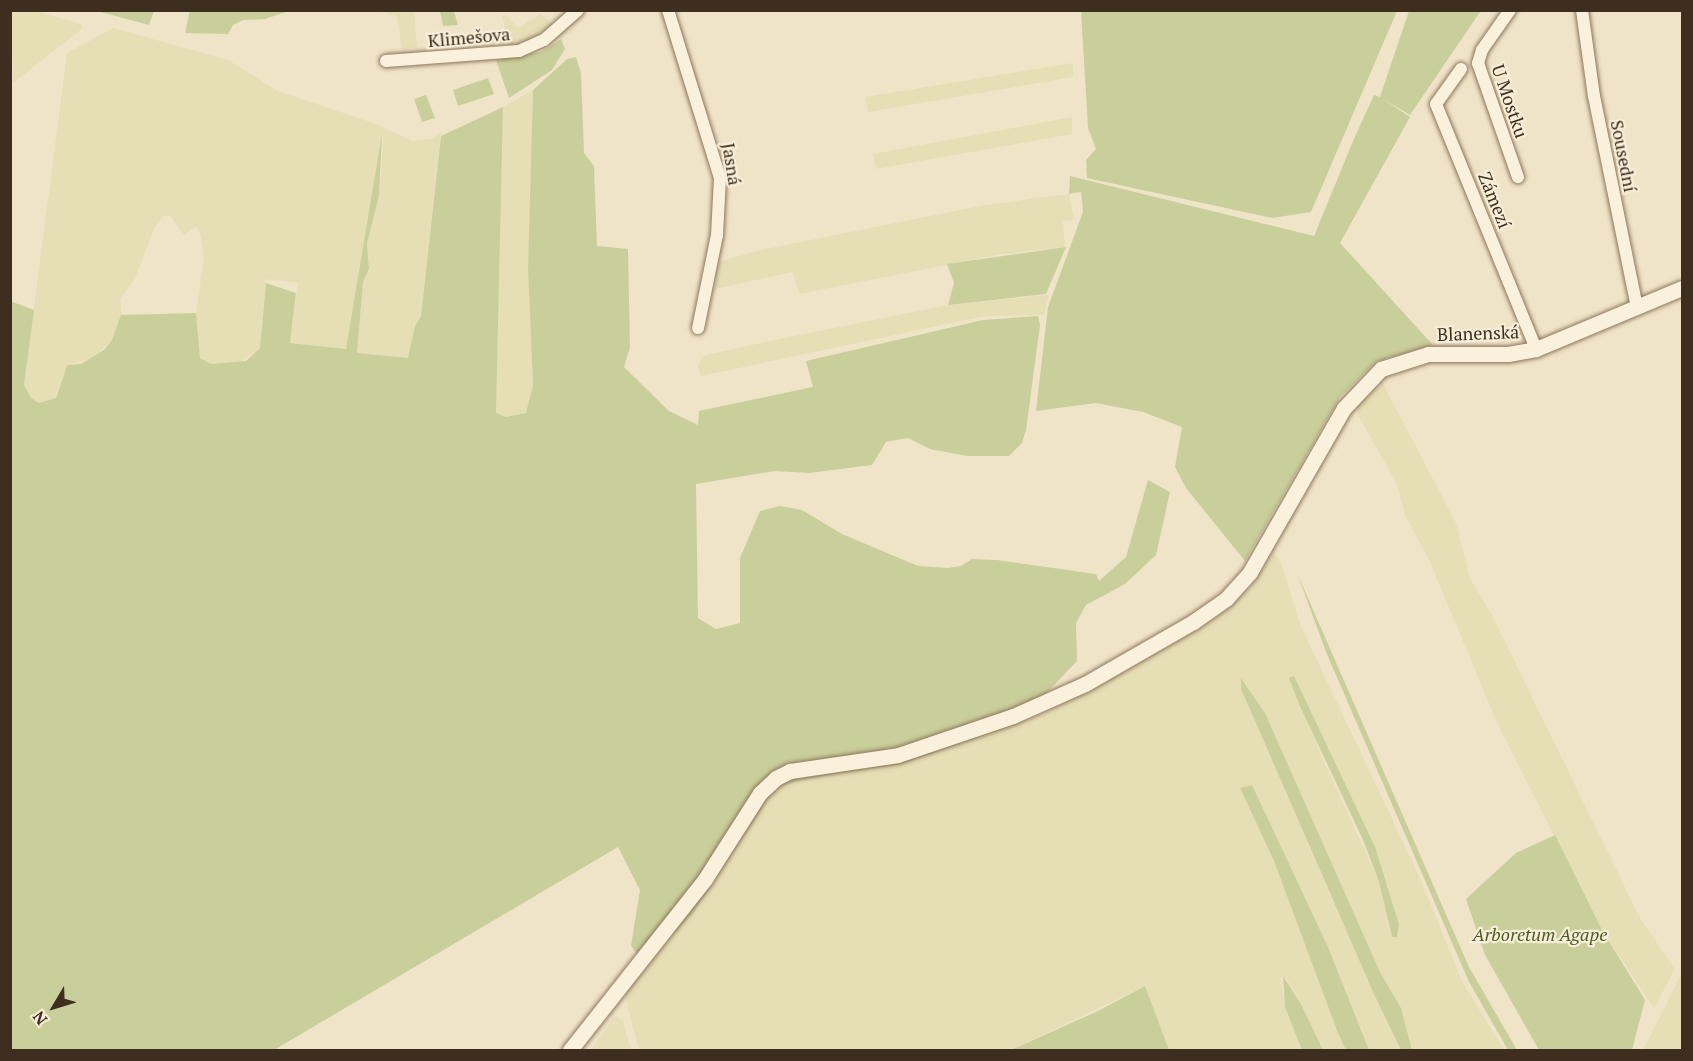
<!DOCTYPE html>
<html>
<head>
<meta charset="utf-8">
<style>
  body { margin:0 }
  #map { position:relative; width:1693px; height:1061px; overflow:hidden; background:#f0e4c8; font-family:"PT Serif",serif }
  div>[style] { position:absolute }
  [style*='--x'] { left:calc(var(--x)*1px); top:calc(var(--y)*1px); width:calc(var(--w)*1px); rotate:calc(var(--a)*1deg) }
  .farmland>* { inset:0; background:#e6deb5 }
  .green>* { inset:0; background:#c9cf9b }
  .roads { filter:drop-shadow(0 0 2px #8d765c) drop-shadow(0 0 2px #8d765c) }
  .minor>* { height:12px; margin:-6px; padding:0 6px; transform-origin:6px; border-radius:6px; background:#faf1dc }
  .tertiary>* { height:15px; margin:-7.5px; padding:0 7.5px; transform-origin:7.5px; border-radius:7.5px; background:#faf1dc }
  span { translate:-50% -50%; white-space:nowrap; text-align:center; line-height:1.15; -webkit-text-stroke:4.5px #f7eed8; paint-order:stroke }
  .street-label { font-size:18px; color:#3d2e20 }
  .park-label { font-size:18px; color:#4d5a26; font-style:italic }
  .frame { position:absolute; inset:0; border:12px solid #3d2e20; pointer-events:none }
  .north { position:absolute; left:24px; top:977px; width:60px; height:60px; -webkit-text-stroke:4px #f7eed8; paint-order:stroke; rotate:232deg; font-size:16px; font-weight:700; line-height:24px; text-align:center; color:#3d2e20 }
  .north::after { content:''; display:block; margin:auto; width:21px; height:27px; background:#3d2e20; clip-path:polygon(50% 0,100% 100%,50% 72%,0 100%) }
</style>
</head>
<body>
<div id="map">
  <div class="farmland">
    <div style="clip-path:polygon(11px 10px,35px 11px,81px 24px,83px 28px,13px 83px)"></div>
    <div style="clip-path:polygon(377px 11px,414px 11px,417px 47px,402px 49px,397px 16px)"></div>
    <div style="clip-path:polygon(541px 14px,553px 25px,521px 45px,509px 46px,502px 16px,506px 15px,518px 28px)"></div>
    <div style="clip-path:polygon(113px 28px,228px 60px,278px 91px,376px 124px,412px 141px,431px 139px,441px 132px,421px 316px,415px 326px,409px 358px,357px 353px,363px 282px,369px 269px,367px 243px,379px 196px,384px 131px,346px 349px,290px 343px,298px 283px,266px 279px,260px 348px,241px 362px,211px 364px,200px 358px,196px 313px,204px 258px,200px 233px,196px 226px,184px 235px,170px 216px,164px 216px,155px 227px,135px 279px,120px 299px,122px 316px,112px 340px,93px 358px,67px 365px,53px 402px,39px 403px,31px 398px,24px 385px,67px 53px)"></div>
    <div style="clip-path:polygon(1073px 63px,1073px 77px,868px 112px,865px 97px)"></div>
    <div style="clip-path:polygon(533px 90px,528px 268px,533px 385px,526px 413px,506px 417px,496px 413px,503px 107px)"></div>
    <div style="clip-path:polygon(1072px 117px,1072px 134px,876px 169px,873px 154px)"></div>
    <div style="clip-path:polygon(1069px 194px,1074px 220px,1063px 221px,1065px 247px,997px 255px,799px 294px,793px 272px,715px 289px,718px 262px,761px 250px,985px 205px)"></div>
    <div style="clip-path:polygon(1049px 295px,1044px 315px,985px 316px,701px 376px,698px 367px,702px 356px,765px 342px,948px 305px)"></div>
    <div style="clip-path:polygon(1383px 384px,1456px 523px,1470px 579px,1492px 615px,1641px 920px,1675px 969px,1654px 1008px,1602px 930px,1498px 725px,1430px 562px,1405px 515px,1397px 484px,1358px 415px,1358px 405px)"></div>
    <div style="clip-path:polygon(evenodd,1274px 553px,1281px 562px,1300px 624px,1420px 878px,1462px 981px,1504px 1050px,1412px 1050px,1401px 1008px,1380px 972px,1265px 713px,1242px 679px,1241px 689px,1334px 904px,1404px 1050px,1369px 1050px,1328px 947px,1251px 785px,1240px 789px,1274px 861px,1346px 1050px,1323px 1050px,1301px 1004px,1286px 978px,1281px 977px,1285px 1007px,1302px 1050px,1169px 1050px,1145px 986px,1011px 1050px,639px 1050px,624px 993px,645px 963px,692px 915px,772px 793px,784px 785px,817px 777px,902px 764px,1046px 713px,1211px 621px,1249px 590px,1274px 553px,1294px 676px,1388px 887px,1399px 924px,1397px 937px,1391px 937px,1379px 882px,1319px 750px,1294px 676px)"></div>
    <div style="clip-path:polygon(1682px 972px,1682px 1050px,1643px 1050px,1666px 1005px)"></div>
    <div style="clip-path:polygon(615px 1016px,623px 1021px,631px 1050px,591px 1050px)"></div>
  </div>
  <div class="green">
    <div style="clip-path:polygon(190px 10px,289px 10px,289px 11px,265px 19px,243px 20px,233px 25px,228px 34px,185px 33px)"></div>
    <div style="clip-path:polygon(97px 11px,154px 10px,154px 11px,149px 25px)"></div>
    <div style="clip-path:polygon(440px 11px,454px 11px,458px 25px,443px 26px)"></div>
    <div style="clip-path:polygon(1081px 11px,1081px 10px,1397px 11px,1311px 212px,1272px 218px,1087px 178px,1086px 160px,1096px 149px,1088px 128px)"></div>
    <div style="clip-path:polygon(1409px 11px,1480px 12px,1410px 115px,1383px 99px,1410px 117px,1340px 243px,1433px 345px,1377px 361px,1340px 397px,1245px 561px,1186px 488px,1175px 467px,1182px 427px,1143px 412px,1096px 403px,1036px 411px,1048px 307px,1083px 212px,1081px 192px,1069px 194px,1070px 176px,1314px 236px,1353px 141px,1374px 95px,1380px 97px)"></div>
    <div style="clip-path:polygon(561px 39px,565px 49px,552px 70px,509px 98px,496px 60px,541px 52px)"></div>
    <div style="clip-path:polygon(576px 57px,581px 73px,584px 153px,594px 166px,597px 246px,628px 249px,630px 347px,624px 367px,669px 411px,698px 425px,699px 411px,813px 387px,806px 361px,983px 320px,1038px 316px,1040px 325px,1026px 430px,1022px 443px,1009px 456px,967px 456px,930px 449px,908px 438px,886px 442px,872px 465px,809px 473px,775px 471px,696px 484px,698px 618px,716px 629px,740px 623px,740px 558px,760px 511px,780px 506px,802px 510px,842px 534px,918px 566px,948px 568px,961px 566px,972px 559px,997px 560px,1096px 574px,1099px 581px,1126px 557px,1148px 480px,1170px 492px,1156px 555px,1125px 584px,1086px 605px,1076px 623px,1077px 661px,1017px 724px,902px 764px,817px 777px,784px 785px,772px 793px,692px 915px,645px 963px,631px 946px,640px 890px,618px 847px,274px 1050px,11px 1050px,10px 301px,34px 310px,24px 385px,31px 398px,39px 403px,56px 398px,67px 365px,81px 364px,104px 350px,112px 340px,121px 315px,196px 313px,200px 358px,211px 364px,246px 361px,260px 348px,266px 283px,296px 293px,290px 343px,346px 349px,382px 134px,379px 196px,367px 243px,369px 269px,363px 282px,357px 353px,408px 358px,415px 326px,421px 316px,441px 136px,503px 107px,496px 413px,506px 417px,526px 413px,533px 385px,528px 268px,533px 90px,567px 59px)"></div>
    <div style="clip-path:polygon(488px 78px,494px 94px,458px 106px,453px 90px)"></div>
    <div style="clip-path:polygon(426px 95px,435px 118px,422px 122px,414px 99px)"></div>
    <div style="clip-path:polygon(1066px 247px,1046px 294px,948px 305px,954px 283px,947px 264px)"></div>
    <div style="clip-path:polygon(1297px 573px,1469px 967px,1517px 1050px,1508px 1050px,1469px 982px,1326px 652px)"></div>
    <div style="clip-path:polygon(1294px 676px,1375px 847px,1399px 924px,1397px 937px,1392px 937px,1379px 882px,1363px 840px,1299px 704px,1289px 678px)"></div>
    <div style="clip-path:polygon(1241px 678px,1265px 713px,1380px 972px,1401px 1008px,1412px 1050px,1401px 1050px,1374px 994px,1241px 689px)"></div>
    <div style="clip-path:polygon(1252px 785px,1328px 947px,1369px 1050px,1346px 1050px,1338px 1033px,1274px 861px,1240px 788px)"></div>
    <div style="clip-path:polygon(1555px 835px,1602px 930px,1645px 1000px,1632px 1050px,1539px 1050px,1485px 955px,1466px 899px,1516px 853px)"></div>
    <div style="clip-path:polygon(1283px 976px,1301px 1004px,1323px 1050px,1302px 1050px,1285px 1007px)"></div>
    <div style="clip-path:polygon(1145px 986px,1169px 1050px,1011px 1050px,1098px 1011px)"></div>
  </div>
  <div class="roads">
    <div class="minor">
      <div style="--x:668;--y:10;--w:176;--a:72.8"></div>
      <div style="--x:720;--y:178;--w:57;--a:93"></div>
      <div style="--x:717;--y:235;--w:95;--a:101.5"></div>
      <div style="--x:1510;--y:10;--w:49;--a:125"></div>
      <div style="--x:1482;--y:50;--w:14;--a:107"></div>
      <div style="--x:1478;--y:63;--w:121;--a:70.7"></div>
      <div style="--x:1582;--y:10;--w:87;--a:82.1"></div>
      <div style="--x:1594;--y:96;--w:215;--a:78.5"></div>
      <div style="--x:386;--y:61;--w:133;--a:-4.3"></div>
      <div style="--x:519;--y:51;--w:27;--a:-24"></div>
      <div style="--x:544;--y:40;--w:45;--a:-41.4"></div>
      <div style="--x:1461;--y:69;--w:43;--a:125.5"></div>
      <div style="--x:1436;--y:104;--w:265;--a:67.8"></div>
    </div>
    <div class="tertiary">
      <div style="--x:570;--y:1050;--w:218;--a:-51.7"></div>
      <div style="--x:705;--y:879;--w:102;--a:-57.4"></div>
      <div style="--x:760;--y:793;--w:22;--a:-43"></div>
      <div style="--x:776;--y:778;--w:16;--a:-27"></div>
      <div style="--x:790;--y:771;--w:109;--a:-8.4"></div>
      <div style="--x:898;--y:755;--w:121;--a:-18.7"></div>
      <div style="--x:1013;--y:716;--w:79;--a:-24"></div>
      <div style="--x:1085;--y:684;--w:125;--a:-29.9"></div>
      <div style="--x:1193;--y:622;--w:40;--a:-34.9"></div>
      <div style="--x:1226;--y:599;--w:36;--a:-48"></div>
      <div style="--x:1250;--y:572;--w:189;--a:-60.2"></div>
      <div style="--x:1344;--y:408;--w:54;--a:-46.5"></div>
      <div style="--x:1381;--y:369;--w:49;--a:-17.7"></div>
      <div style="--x:1428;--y:354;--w:80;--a:0"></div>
      <div style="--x:1508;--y:354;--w:28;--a:-10"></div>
      <div style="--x:1536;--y:349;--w:158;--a:-22.7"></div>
    </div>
  </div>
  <div class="street-label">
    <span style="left:469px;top:37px;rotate:-5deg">Klimešova</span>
    <span style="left:1510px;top:101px;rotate:71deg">U Mostku</span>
    <span style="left:1624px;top:156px;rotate:79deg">Sousední</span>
    <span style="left:732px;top:164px;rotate:81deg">Jasná</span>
    <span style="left:1495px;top:200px;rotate:68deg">Zámezí</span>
    <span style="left:1478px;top:333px;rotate:-2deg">Blanenská</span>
  </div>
  <div class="park-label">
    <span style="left:1540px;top:934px">Arboretum Agape</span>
  </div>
  <div class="frame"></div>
  <div class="north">N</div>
</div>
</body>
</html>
